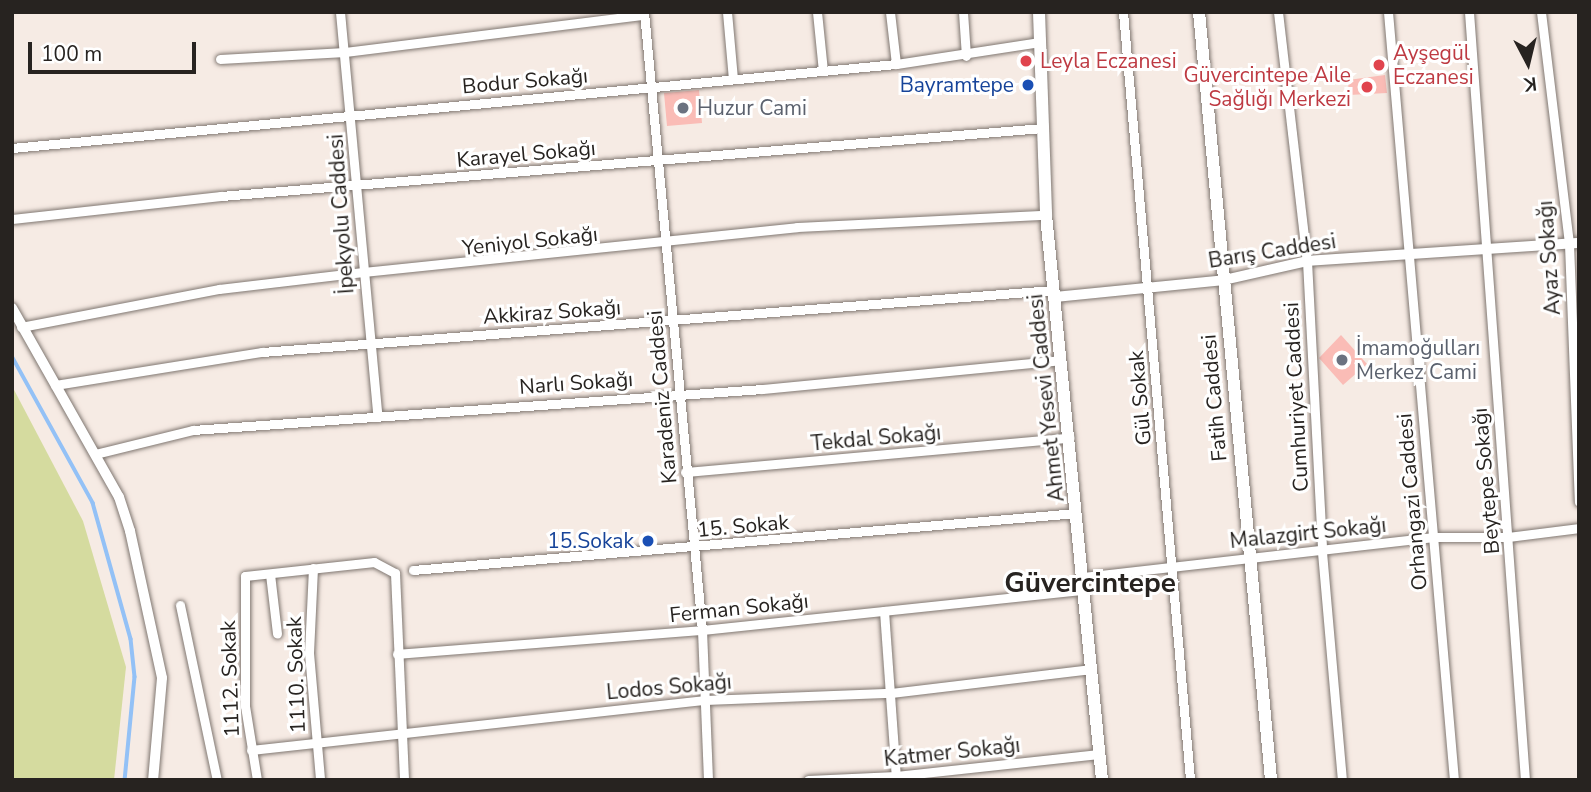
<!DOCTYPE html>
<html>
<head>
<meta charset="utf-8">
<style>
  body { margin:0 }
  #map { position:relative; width:1591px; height:792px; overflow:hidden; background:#f6ebe4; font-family:"Nunito Sans",sans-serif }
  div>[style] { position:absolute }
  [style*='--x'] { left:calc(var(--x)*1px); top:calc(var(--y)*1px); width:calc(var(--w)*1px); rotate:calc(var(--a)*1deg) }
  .green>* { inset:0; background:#d5db9f }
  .stream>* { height:3.5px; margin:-1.75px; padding:0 1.75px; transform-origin:1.75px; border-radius:1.75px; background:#93c1f6 }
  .building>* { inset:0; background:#fabcb6 }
  .roads { filter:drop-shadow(0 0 2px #807771) drop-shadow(0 0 2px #807771) }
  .minor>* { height:9px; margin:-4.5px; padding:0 4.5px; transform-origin:4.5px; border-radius:4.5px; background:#fff }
  .tertiary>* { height:10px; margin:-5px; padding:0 5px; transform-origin:5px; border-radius:5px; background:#fff }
  .secondary>* { height:12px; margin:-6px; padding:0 6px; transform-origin:6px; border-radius:6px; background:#fff }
  .dots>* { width:19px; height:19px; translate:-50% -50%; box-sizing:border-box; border:4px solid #fff; border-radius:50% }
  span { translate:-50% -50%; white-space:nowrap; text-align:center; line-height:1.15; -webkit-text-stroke:6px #fff; paint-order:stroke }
  .health-label { font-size:21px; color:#be3a42 }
  .left { translate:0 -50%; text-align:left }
  .right { translate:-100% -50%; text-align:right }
  .street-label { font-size:21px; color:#272320 }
  .transit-label { font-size:21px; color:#164399 }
  .worship-label { font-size:21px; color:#5b616d }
  .district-label { font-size:28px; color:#272320; font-weight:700 }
  .frame { position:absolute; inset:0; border:14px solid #272320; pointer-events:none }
  .north { position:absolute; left:1493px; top:28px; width:70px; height:70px; -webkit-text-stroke:5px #fff; paint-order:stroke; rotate:173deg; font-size:19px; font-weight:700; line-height:28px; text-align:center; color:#272320 }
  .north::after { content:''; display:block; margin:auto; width:24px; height:32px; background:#272320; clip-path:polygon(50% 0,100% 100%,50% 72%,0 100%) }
  .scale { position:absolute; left:28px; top:42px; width:168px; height:32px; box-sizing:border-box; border:4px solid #272320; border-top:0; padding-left:9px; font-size:21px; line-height:24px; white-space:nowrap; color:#272320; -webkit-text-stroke:5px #fff; paint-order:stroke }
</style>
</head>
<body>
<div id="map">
  <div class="green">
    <div style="clip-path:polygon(12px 386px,83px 521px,126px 667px,114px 780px,12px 780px)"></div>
  </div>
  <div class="stream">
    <div style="--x:12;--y:356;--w:168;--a:61.1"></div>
    <div style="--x:93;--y:503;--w:141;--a:74.4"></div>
    <div style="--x:131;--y:639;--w:38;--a:84"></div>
    <div style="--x:135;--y:677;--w:103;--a:95.5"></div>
  </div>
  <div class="building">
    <div style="clip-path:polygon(1385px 75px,1387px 93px,1349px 95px,1348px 80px)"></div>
    <div style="clip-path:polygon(699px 90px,702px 123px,667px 126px,664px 93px)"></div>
    <div style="clip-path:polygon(1341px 335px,1367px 364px,1343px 385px,1319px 358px)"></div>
  </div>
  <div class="roads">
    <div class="minor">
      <div style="--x:340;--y:12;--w:403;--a:84.7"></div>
      <div style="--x:644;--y:12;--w:621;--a:84.64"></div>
      <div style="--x:702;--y:630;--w:150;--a:87.7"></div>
      <div style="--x:727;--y:12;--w:67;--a:84.9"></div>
      <div style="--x:817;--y:12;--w:59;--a:84.2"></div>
      <div style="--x:890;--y:12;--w:52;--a:83.4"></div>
      <div style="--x:963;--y:12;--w:44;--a:86.1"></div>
      <div style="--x:1123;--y:12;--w:771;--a:85.01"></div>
      <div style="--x:1278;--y:12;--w:251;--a:83.4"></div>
      <div style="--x:1307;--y:261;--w:291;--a:87"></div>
      <div style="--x:1322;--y:552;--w:229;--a:85"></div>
      <div style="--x:1388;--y:12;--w:771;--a:85.09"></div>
      <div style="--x:1469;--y:12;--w:770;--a:85.83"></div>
      <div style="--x:1541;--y:12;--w:234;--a:83.1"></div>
      <div style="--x:1569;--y:244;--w:258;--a:87.8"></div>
      <div style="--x:220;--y:59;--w:125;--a:-3.2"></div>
      <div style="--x:345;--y:52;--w:301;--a:-7.1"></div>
      <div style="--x:12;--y:148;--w:888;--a:-5.43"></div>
      <div style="--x:896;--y:64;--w:146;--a:-8.7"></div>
      <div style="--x:12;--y:219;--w:210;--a:-6.3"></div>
      <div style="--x:221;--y:196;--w:825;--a:-4.73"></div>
      <div style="--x:21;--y:327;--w:202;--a:-10.9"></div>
      <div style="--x:219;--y:289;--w:145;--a:-6.7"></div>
      <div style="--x:363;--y:272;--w:436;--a:-5.9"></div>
      <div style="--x:797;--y:227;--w:249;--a:-2.8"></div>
      <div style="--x:55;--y:385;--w:210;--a:-9.1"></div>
      <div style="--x:262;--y:352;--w:794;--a:-4.48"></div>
      <div style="--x:95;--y:454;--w:101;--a:-13.8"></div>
      <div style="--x:193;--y:430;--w:570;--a:-4.12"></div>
      <div style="--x:762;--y:389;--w:300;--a:-5.5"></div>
      <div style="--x:685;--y:472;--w:386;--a:-5.1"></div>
      <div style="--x:313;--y:568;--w:85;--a:92.7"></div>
      <div style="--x:309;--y:653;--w:127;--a:85"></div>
      <div style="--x:413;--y:570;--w:665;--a:-4.91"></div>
      <div style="--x:270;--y:574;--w:60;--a:83.3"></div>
      <div style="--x:1083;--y:577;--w:351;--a:-6.5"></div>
      <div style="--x:1432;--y:537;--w:76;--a:0"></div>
      <div style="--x:1508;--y:537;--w:72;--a:-7.2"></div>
      <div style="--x:180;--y:605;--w:179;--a:78.1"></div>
      <div style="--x:884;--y:611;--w:169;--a:85.9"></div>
      <div style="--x:397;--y:654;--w:306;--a:-4.5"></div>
      <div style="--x:702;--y:630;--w:384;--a:-6"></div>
      <div style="--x:251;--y:750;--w:457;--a:-6.3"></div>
      <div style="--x:705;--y:700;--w:186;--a:-2.2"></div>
      <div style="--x:891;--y:693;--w:202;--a:-6.8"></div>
      <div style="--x:257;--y:780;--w:75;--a:-99.2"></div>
      <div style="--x:245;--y:706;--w:130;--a:-90"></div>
      <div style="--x:245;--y:576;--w:130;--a:-6.2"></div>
      <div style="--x:374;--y:562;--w:24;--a:28"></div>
      <div style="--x:395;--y:573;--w:207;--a:87.5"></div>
      <div style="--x:808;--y:780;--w:88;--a:-2.6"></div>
      <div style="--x:896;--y:776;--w:204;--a:-6.2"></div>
    </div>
    <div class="tertiary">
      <div style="--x:1055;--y:297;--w:170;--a:-5.7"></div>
      <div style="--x:1224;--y:280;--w:85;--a:-12.9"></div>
      <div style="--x:1307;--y:261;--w:273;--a:-3.8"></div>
      <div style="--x:12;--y:308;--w:217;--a:60.5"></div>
      <div style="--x:119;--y:497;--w:36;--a:72"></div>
      <div style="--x:130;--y:531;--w:150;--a:77.7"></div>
      <div style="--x:162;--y:678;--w:102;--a:95"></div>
    </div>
    <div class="secondary">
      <div style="--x:1039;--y:12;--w:203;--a:88"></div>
      <div style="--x:1046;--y:215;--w:568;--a:84.34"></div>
      <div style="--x:1199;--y:12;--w:771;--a:84.64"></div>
    </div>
  </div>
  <div class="dots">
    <div style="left:1026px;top:61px;background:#e0444e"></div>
    <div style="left:1379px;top:65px;background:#e0444e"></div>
    <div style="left:1028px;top:85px;background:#1a4fb4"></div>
    <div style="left:1367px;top:87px;background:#e0444e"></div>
    <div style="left:683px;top:108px;background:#6b7280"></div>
    <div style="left:1342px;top:360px;background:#6b7280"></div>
    <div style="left:648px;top:541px;background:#1a4fb4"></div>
  </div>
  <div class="health-label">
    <span class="left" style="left:1393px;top:65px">Ayşegül<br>Eczanesi</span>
    <span class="left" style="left:1040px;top:61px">Leyla Eczanesi</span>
    <span class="right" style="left:1351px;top:87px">Güvercintepe Aile<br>Sağlığı Merkezi</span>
  </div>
  <div class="street-label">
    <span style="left:525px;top:81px;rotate:-5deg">Bodur Sokağı</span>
    <span style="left:526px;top:154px;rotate:-5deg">Karayel Sokağı</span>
    <span style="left:341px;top:214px;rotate:-94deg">İpekyolu Caddesi</span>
    <span style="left:530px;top:241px;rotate:-6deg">Yeniyol Sokağı</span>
    <span style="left:1272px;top:251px;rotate:-9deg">Barış Caddesi</span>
    <span style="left:1549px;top:258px;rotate:-94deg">Ayaz Sokağı</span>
    <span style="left:552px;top:312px;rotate:-4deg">Akkiraz Sokağı</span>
    <span style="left:576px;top:383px;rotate:-4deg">Narlı Sokağı</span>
    <span style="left:662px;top:397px;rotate:-95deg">Karadeniz Caddesi</span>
    <span style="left:1296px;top:397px;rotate:-93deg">Cumhuriyet Caddesi</span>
    <span style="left:1046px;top:398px;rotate:-96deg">Ahmet Yesevi Caddesi</span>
    <span style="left:1140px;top:398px;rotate:-95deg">Gül Sokak</span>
    <span style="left:1214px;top:398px;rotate:-95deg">Fatih Caddesi</span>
    <span style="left:876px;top:438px;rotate:-5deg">Tekdal Sokağı</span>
    <span style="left:1486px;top:481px;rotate:-95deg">Beytepe Sokağı</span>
    <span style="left:1412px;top:502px;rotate:-95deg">Orhangazi Caddesi</span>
    <span style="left:743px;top:526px;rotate:-5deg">15. Sokak</span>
    <span style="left:1308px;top:533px;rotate:-6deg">Malazgirt Sokağı</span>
    <span style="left:739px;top:608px;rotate:-6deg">Ferman Sokağı</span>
    <span style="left:296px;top:675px;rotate:-92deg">1110. Sokak</span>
    <span style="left:230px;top:679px;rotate:-92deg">1112. Sokak</span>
    <span style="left:669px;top:687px;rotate:-5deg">Lodos Sokağı</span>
    <span style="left:952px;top:752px;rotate:-6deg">Katmer Sokağı</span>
  </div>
  <div class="transit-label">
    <span class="right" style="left:1014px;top:85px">Bayramtepe</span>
    <span class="right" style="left:634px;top:541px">15.Sokak</span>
  </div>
  <div class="worship-label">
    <span class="left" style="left:697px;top:108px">Huzur Cami</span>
    <span class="left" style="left:1356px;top:360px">İmamoğulları<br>Merkez Cami</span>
  </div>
  <div class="district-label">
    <span style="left:1090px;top:583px">Güvercintepe</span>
  </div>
  <div class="frame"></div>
  <div class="north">K</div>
  <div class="scale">100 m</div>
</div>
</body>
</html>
